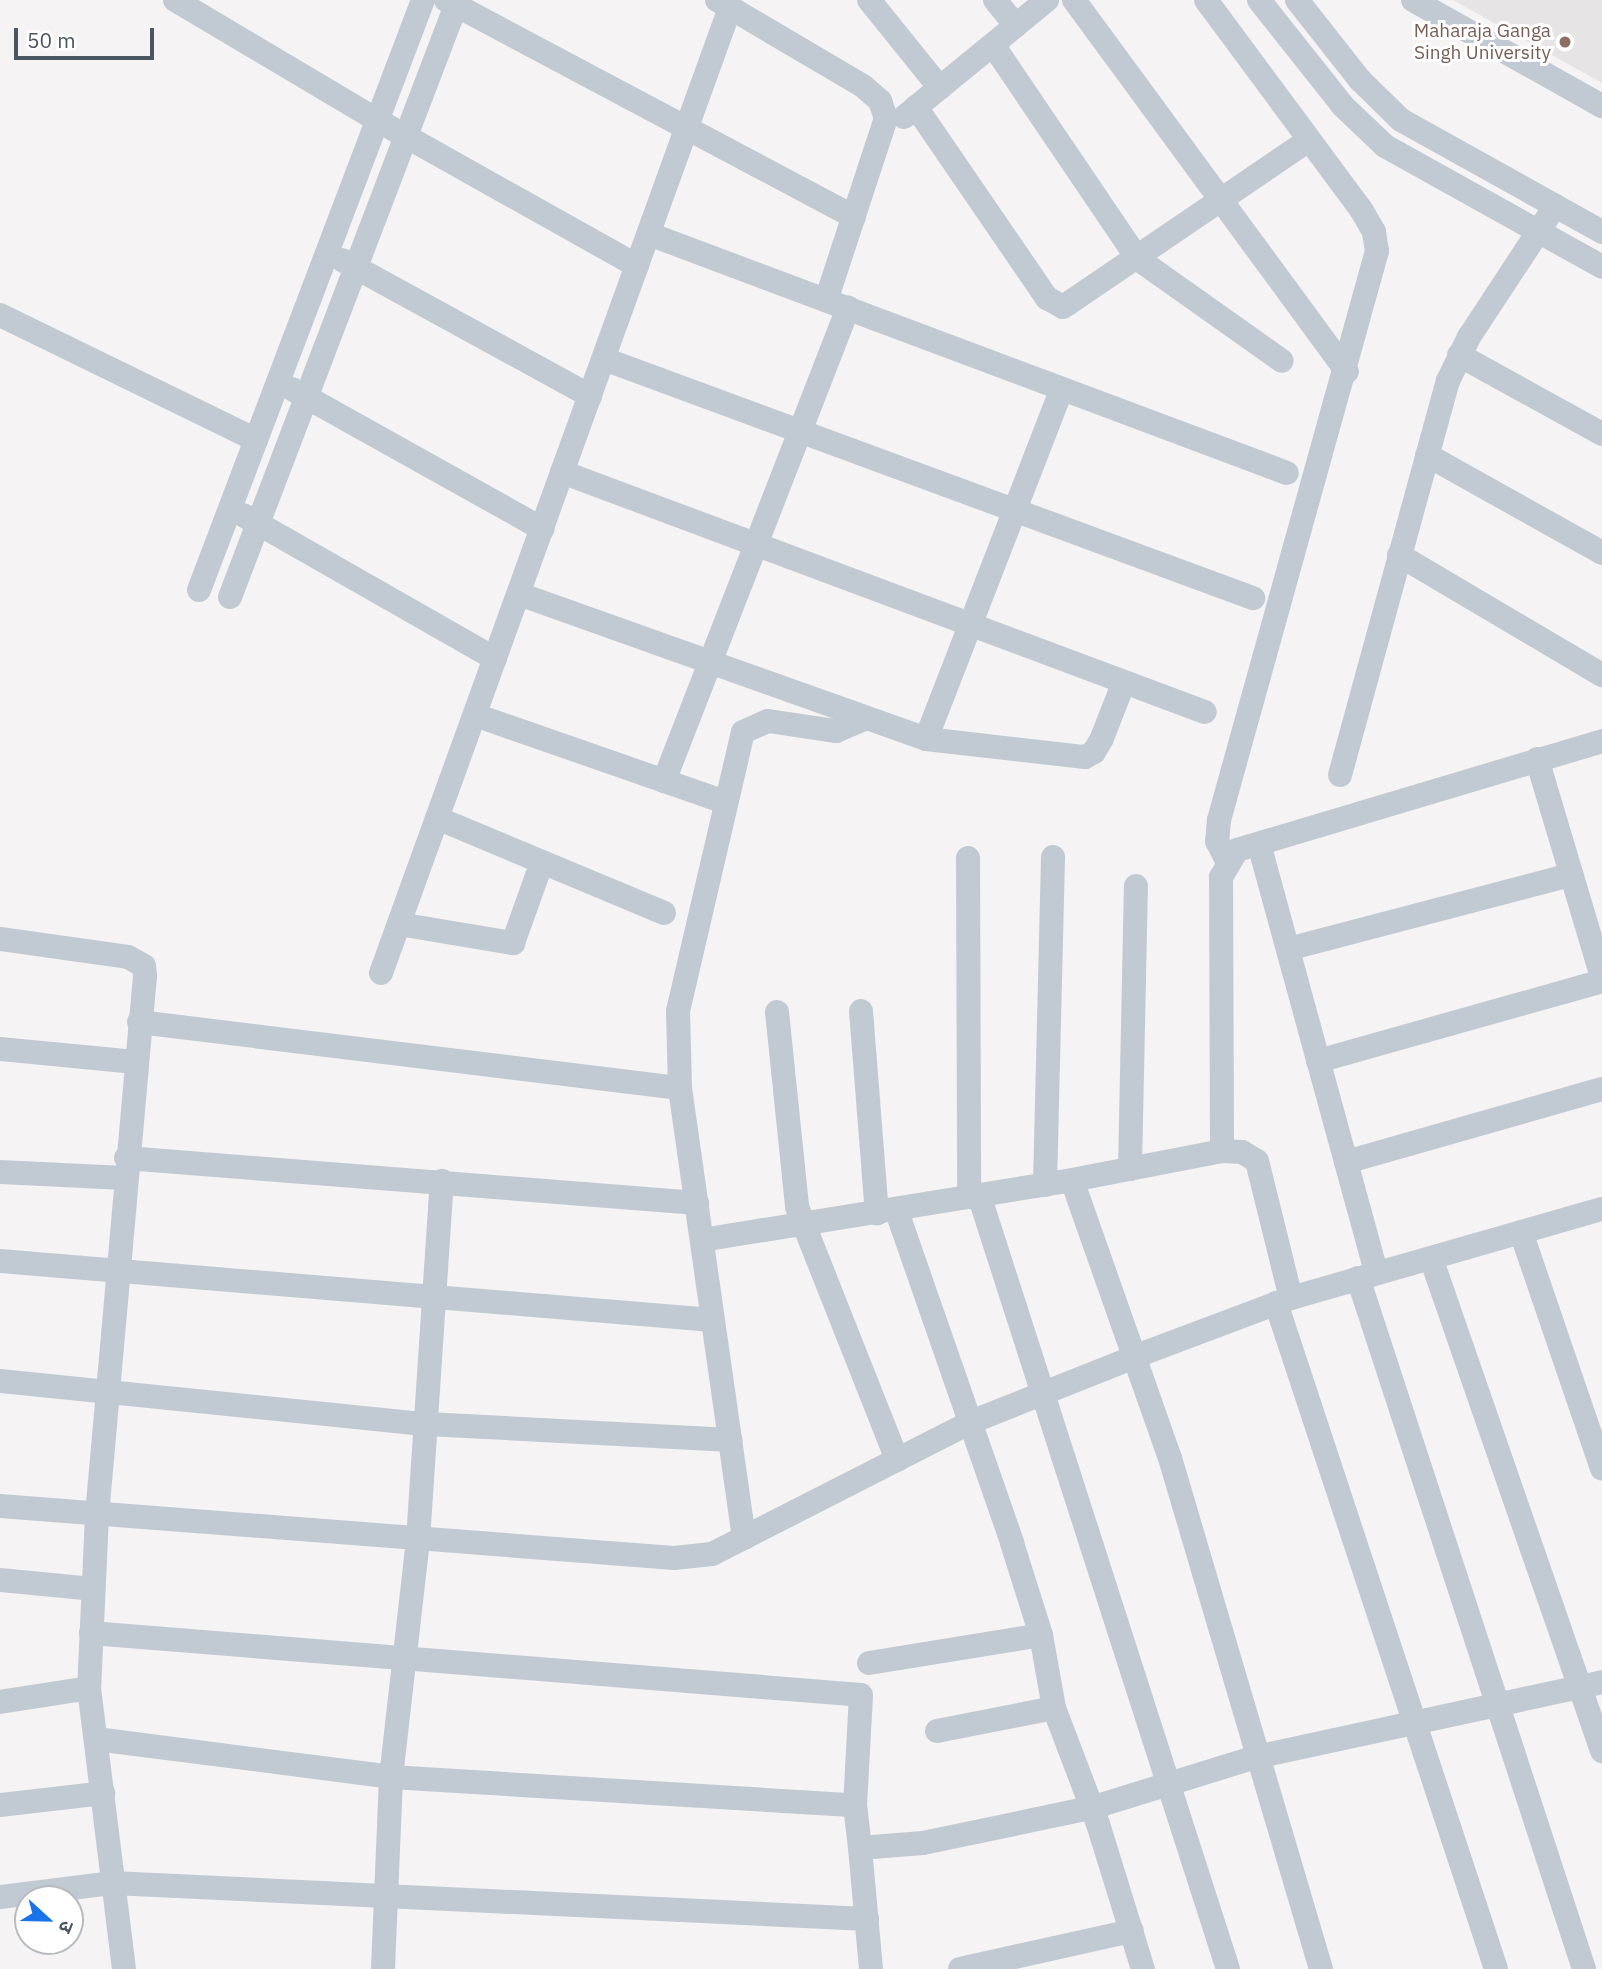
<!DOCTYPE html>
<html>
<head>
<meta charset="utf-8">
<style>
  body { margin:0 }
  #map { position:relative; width:1602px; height:1969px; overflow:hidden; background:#f5f3f3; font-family:"IBM Plex Sans","Noto Sans Devanagari",sans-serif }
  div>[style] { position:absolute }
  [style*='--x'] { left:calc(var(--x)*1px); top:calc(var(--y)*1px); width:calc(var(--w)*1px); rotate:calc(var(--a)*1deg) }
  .education>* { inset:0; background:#e6e4e5 }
  .minor>* { height:24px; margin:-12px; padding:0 12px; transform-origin:12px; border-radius:12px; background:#c1cad2 }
  .dots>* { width:19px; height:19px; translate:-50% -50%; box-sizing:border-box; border:4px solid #fff; border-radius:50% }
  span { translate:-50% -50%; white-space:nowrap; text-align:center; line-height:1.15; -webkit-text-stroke:6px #fff; paint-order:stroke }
  .education-label { font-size:19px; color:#785e54 }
  .right { translate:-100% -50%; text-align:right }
  .north { position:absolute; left:14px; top:1885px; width:70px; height:70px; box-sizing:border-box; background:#fff; border:2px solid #b7bbc0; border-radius:50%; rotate:112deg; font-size:19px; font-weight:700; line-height:28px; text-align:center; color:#4a5661 }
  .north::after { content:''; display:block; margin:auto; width:24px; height:32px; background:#1a73e8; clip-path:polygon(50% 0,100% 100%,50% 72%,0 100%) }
  .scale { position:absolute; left:14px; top:28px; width:140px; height:32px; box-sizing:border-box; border:4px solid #4a5661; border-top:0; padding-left:9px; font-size:21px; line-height:24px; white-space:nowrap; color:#4a5661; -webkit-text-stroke:5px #fff; paint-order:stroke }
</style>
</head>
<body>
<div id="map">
  <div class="education">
    <div style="clip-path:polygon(1453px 0,1602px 0,1602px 83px)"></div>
  </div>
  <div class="minor">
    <div style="--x:175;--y:0;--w:235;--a:30.7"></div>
    <div style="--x:377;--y:120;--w:298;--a:29.3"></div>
    <div style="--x:446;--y:0;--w:462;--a:28"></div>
    <div style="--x:717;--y:0;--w:169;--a:30.5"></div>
    <div style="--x:863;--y:86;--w:23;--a:41"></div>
    <div style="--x:880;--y:101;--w:18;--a:71"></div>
    <div style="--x:886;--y:118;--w:192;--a:108.2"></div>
    <div style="--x:869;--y:0;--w:113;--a:51.1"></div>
    <div style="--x:995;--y:0;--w:33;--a:51"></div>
    <div style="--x:1074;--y:0;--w:461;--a:53.7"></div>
    <div style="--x:1206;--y:0;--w:262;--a:53.5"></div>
    <div style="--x:1362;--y:211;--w:24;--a:60"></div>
    <div style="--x:1374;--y:232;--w:19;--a:81"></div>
    <div style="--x:1377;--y:251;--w:591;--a:105.52"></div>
    <div style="--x:1219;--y:820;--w:21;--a:95"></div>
    <div style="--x:1217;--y:841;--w:25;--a:63"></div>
    <div style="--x:1259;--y:0;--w:135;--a:51.6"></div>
    <div style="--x:1343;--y:106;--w:58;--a:43.6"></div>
    <div style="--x:1385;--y:146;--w:248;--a:29.1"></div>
    <div style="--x:1297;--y:0;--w:102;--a:51.8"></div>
    <div style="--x:1360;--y:80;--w:57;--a:44.3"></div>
    <div style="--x:1401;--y:120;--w:230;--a:29.1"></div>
    <div style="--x:1413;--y:0;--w:217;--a:29.3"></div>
    <div style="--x:993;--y:45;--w:258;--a:55.9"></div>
    <div style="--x:1138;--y:259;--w:176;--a:35.3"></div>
    <div style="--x:916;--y:107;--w:232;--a:55.6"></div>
    <div style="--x:1047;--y:298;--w:18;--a:29"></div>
    <div style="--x:1063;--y:307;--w:297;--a:-34.2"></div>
    <div style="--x:904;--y:117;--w:185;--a:-39.3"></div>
    <div style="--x:649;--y:234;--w:681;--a:20.54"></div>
    <div style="--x:342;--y:260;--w:283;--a:28.7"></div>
    <div style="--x:0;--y:315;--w:285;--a:26"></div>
    <div style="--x:1459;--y:355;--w:163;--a:28.9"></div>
    <div style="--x:604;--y:359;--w:692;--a:20.22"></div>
    <div style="--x:292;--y:389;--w:287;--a:29.2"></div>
    <div style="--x:1427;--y:455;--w:201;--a:29.2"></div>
    <div style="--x:562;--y:472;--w:686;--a:20.47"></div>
    <div style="--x:243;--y:515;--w:290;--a:29.7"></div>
    <div style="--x:1399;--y:555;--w:236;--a:30.6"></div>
    <div style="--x:199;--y:590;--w:631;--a:-69.21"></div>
    <div style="--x:519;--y:594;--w:432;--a:19.6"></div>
    <div style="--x:926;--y:739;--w:160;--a:6.5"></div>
    <div style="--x:1085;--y:757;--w:10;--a:-29"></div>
    <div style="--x:1094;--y:752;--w:16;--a:-60"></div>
    <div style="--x:1102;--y:738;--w:60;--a:-68.6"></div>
    <div style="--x:230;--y:597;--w:639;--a:-69.1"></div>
    <div style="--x:475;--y:715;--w:265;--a:19.2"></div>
    <div style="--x:926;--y:739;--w:375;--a:-68.8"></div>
    <div style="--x:1537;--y:759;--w:227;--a:73.4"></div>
    <div style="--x:1340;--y:775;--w:409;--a:-74.7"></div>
    <div style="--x:1448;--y:381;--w:49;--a:-64.5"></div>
    <div style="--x:1469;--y:337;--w:157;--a:-56.7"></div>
    <div style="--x:664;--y:781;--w:508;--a:-68.74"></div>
    <div style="--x:437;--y:818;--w:246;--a:22.7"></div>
    <div style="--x:1259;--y:844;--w:445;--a:74.7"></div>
    <div style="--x:968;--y:858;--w:339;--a:89.8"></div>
    <div style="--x:399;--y:924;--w:116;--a:9.5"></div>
    <div style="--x:513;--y:943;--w:86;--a:-70.3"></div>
    <div style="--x:0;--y:939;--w:129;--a:8"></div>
    <div style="--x:128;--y:957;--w:18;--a:29"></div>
    <div style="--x:144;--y:966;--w:10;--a:84"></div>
    <div style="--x:145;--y:976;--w:541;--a:95.09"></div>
    <div style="--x:97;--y:1515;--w:173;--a:92.6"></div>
    <div style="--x:89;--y:1688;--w:283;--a:82.9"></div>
    <div style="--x:1288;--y:949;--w:293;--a:-14.7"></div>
    <div style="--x:381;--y:973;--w:1026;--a:-70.12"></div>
    <div style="--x:861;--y:1011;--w:203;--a:85.5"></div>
    <div style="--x:777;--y:1012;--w:196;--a:84.1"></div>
    <div style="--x:797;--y:1207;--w:272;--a:68.4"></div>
    <div style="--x:139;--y:1022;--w:545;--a:6.96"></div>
    <div style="--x:0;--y:1049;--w:136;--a:5.5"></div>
    <div style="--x:1318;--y:1061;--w:295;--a:-15.7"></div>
    <div style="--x:1222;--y:1151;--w:274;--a:-90.2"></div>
    <div style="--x:1221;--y:877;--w:31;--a:-59"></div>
    <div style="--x:1237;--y:850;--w:381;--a:-16.6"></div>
    <div style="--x:126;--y:1158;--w:573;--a:4.51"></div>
    <div style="--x:1346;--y:1162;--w:266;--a:-15.9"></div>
    <div style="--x:1130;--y:1169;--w:283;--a:-88.8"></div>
    <div style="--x:0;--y:1172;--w:124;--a:2.8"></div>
    <div style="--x:1072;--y:1180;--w:153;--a:-10.9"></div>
    <div style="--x:1222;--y:1151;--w:20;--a:3"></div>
    <div style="--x:1242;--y:1152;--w:17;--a:31"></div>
    <div style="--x:1257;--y:1161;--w:141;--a:76.1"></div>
    <div style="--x:1045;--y:1185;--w:328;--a:-88.6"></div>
    <div style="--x:979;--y:1195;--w:813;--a:72.17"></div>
    <div style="--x:896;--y:1209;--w:354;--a:70.8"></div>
    <div style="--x:1012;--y:1543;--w:96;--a:72.5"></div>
    <div style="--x:1041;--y:1635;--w:74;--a:79.9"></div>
    <div style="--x:1054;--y:1708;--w:124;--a:69.2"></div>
    <div style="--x:1098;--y:1824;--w:152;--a:72.8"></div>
    <div style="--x:1521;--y:1232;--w:250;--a:71.1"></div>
    <div style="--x:702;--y:1240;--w:375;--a:-9.2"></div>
    <div style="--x:1072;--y:1180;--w:295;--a:70.6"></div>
    <div style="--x:1170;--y:1458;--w:533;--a:73.54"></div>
    <div style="--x:1431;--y:1258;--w:522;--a:70.87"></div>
    <div style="--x:0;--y:1261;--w:715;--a:4.73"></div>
    <div style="--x:1358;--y:1278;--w:727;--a:71.89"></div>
    <div style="--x:1276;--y:1303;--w:701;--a:71.72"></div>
    <div style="--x:0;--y:1381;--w:429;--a:5.8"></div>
    <div style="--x:427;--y:1424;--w:304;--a:3"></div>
    <div style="--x:0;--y:1506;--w:676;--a:4.41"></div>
    <div style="--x:674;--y:1558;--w:38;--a:-6"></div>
    <div style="--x:712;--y:1554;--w:291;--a:-27"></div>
    <div style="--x:971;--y:1422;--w:181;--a:-21.7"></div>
    <div style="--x:1139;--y:1355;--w:162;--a:-20.6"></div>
    <div style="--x:1291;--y:1298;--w:323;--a:-16"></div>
    <div style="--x:744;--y:1538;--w:455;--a:-98.1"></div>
    <div style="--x:680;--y:1088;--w:77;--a:-91.5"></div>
    <div style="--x:678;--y:1011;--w:286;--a:-76.9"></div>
    <div style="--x:743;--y:732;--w:27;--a:-24"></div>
    <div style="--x:768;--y:721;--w:69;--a:8.4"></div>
    <div style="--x:836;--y:731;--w:30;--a:-23"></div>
    <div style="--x:0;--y:1580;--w:93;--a:5.5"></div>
    <div style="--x:91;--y:1633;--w:772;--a:4.6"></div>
    <div style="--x:861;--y:1695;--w:110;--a:93.1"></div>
    <div style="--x:869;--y:1663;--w:174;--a:-9.2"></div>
    <div style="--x:0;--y:1702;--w:90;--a:-8.9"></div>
    <div style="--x:937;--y:1731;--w:119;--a:-11.1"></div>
    <div style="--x:96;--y:1739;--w:297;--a:7.3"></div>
    <div style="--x:391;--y:1777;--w:465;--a:3.5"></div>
    <div style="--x:855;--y:1805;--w:43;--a:83.4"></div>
    <div style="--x:0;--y:1805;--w:104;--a:-6.6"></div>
    <div style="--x:0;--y:1897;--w:114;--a:-7.1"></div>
    <div style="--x:113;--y:1883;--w:755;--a:2.73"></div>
    <div style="--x:383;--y:1969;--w:192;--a:-87.6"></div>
    <div style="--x:391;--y:1777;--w:239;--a:-83.5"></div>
    <div style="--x:418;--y:1540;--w:360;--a:-86.2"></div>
    <div style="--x:871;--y:1969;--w:121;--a:-95.2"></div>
    <div style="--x:860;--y:1848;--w:63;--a:-4.5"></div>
    <div style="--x:923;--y:1843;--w:172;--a:-11.8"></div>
    <div style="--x:1091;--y:1808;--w:173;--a:-17.2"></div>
    <div style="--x:1256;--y:1757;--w:354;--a:-12.2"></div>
    <div style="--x:960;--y:1969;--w:176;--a:-12.5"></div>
  </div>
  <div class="dots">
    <div style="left:1565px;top:42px;background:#8d6e63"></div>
  </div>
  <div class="education-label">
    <span class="right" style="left:1551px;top:42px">Maharaja Ganga<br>Singh University</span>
  </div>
  <div class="north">उ</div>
  <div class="scale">50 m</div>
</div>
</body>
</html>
